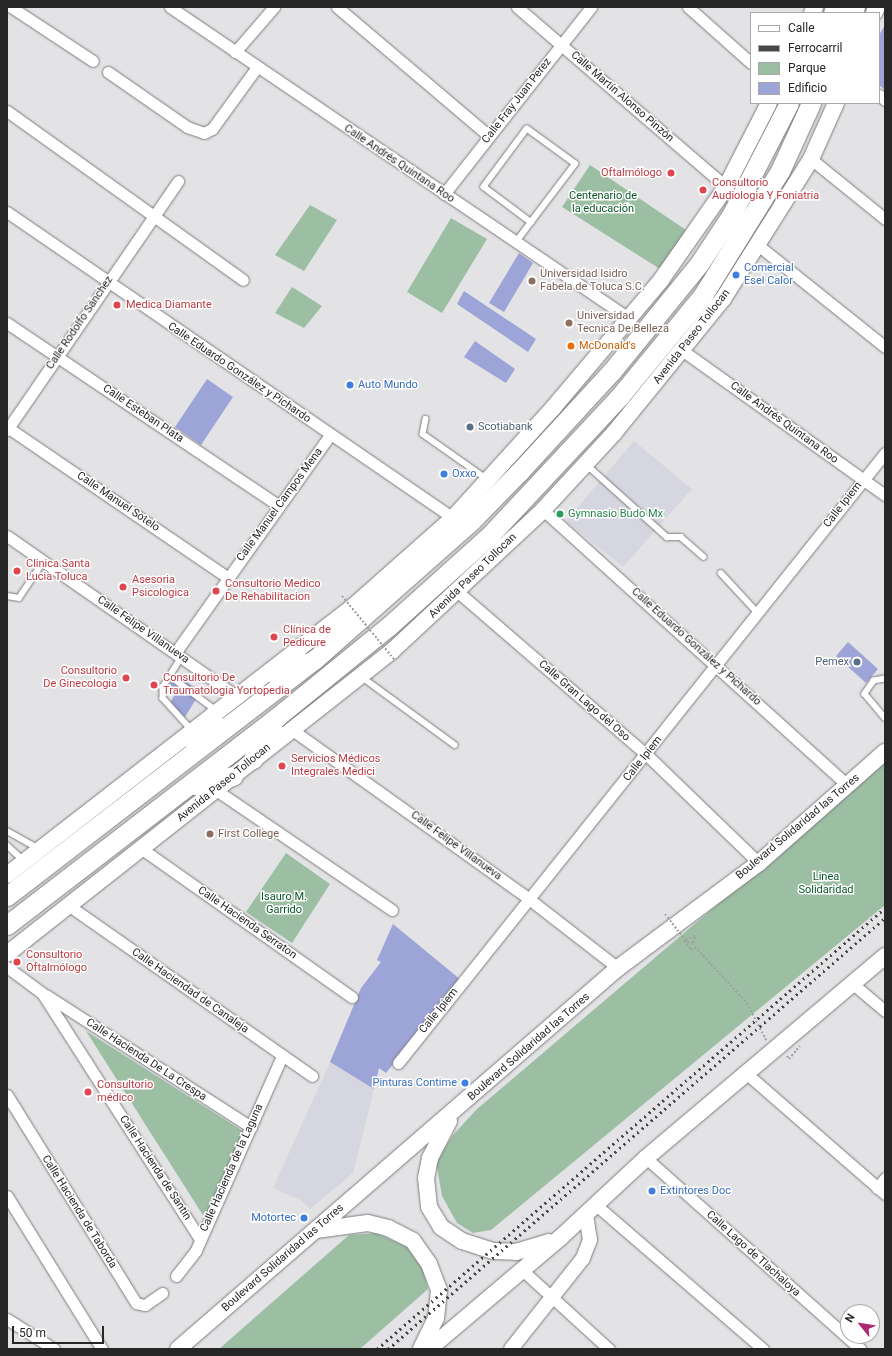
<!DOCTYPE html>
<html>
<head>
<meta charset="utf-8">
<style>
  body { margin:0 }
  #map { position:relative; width:892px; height:1356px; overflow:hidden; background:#e3e3e6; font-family:Roboto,sans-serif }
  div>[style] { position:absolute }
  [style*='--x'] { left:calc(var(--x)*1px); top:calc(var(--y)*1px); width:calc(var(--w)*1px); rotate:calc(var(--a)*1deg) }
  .built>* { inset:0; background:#d5d6e0 }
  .green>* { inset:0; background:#9cbea2 }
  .building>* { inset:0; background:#9da4d7 }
  .path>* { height:2px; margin-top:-1px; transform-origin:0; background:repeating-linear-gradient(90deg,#9f9fa2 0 2px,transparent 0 4px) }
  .roads { filter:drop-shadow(0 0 1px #7c7c7f) drop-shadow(0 0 1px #7c7c7f) }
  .service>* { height:5.5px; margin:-2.75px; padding:0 2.75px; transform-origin:2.75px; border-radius:2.75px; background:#fff }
  .minor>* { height:11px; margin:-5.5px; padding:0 5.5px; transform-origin:5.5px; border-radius:5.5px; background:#fff }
  .tertiary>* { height:14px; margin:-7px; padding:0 7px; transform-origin:7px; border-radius:7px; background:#fff }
  .secondary>* { height:16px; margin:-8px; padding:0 8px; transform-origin:8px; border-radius:8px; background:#fff }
  .trunk>* { height:19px; margin:-9.5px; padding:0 9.5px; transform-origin:9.5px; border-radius:9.5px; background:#fff }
  .rail>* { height:3px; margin-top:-1.5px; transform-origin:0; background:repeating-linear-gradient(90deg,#48484a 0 2px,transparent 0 6px) }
  .path-bridge>* { height:2px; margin-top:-1px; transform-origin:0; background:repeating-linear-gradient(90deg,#9f9fa2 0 2px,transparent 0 4px) }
  .dots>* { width:11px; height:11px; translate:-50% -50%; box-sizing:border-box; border:2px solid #fff; border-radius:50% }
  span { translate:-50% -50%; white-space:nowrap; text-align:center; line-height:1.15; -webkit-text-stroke:3px #fff; paint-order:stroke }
  .street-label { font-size:11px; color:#262627 }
  .health-label { font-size:11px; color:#be3a42 }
  .right { translate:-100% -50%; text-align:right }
  .left { translate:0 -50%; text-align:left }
  .park-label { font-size:11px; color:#085727 }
  .shop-label { font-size:11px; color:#366cbe }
  .education-label { font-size:11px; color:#785e54 }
  .food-label { font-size:11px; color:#c56008 }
  .service-label { font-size:11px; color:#4e5e75 }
  .leisure-label { font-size:11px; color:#27864d }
  .frame { position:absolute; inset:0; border:8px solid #262627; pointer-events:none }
  .legend { position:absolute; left:750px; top:12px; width:130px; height:92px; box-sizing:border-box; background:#fff; border:1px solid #a8a8a9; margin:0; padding:5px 7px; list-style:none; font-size:12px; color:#262627 }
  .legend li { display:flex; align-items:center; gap:8px; height:20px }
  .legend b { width:20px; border:1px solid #a8a8a9 }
  .north { position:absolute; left:840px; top:1304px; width:40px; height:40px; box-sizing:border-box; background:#fff; border:1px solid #a8a8a9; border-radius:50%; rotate:300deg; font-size:11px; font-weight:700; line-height:16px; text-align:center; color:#262627 }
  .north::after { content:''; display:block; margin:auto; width:14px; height:18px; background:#ac2870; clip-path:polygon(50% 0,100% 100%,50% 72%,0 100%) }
  .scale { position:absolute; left:12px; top:1326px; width:92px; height:18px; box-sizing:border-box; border:2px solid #262627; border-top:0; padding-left:5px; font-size:12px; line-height:14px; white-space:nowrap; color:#262627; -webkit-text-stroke:3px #fff; paint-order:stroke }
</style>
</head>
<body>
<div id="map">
  <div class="built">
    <div style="clip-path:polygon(634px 441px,692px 489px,623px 567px,566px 521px)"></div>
    <div style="clip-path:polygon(330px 1062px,374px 1089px,353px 1173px,310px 1209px,302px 1201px,273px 1188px)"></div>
  </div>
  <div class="green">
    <div style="clip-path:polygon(590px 165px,686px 230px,660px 269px,562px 207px)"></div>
    <div style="clip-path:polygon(310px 205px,337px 220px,304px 271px,275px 255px)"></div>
    <div style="clip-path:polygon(451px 218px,487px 239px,442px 313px,407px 292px)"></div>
    <div style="clip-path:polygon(292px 287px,322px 306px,304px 328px,275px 313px)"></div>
    <div style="clip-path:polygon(885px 762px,885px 905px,491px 1230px,473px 1233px,457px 1223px,442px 1196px,436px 1162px,453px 1135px,477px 1109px)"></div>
    <div style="clip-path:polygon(286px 853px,330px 884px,292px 943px,246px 912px)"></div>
    <div style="clip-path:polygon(86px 1031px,246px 1133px,206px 1220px)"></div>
    <div style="clip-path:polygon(376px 1233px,407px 1247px,422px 1266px,428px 1289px,360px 1349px,219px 1349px,349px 1235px)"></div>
  </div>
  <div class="building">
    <div style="clip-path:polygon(885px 25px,885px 90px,879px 85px,879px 35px)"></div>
    <div style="clip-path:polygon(519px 253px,533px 263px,504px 312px,489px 303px)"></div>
    <div style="clip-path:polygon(464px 291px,536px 339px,528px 352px,457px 304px)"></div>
    <div style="clip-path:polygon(475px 341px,515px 369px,506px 383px,464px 357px)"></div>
    <div style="clip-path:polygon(207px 379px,233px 397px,201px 445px,175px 427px)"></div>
    <div style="clip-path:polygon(848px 642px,878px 669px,866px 683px,836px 656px)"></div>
    <div style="clip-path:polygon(175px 675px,201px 691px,185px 717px,168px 706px,177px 691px,169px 686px)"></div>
    <div style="clip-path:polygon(393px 924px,461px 980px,386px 1073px,379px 1068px,374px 1089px,330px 1062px,361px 988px,381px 962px,377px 960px)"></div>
  </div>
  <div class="path">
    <div style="--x:687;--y:942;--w:7;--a:8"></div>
    <div style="--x:694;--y:943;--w:7;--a:-82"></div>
    <div style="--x:695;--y:936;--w:12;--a:156"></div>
    <div style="--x:684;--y:941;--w:11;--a:52"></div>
    <div style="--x:691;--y:950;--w:5;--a:-37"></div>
    <div style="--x:695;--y:947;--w:76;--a:47.1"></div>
    <div style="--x:747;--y:1003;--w:42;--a:62.8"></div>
    <div style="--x:787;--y:1056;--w:4;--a:56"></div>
    <div style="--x:789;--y:1059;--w:17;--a:-50"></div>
  </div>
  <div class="roads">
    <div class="service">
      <div style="--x:516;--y:242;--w:25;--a:-53"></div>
      <div style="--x:531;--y:222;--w:73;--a:-52.8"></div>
      <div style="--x:575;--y:164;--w:59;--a:-143.9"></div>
      <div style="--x:527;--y:129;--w:72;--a:126.6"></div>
      <div style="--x:484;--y:187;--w:59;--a:36.7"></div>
      <div style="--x:426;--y:419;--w:15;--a:101"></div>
      <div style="--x:423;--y:434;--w:78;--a:35.1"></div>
      <div style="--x:587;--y:465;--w:108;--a:42"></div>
      <div style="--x:667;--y:537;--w:14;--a:0"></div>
      <div style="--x:681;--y:537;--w:30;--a:41"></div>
      <div style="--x:721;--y:573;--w:54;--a:47.2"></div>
      <div style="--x:7;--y:596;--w:12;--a:9"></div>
      <div style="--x:19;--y:598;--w:45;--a:-56"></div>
      <div style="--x:182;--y:657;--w:36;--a:122"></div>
      <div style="--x:163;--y:687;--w:11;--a:90"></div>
      <div style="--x:163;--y:698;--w:42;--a:47.9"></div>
      <div style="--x:170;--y:676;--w:59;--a:36.7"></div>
      <div style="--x:362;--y:677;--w:115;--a:36.2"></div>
      <div style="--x:885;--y:679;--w:11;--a:170"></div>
      <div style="--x:874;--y:681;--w:16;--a:125"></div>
      <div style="--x:865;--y:694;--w:31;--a:50"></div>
      <div style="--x:7;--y:831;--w:38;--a:29"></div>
      <div style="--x:7;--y:845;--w:23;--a:43"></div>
    </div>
    <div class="minor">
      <div style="--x:11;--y:7;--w:98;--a:33.4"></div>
      <div style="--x:170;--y:7;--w:556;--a:34.15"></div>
      <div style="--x:337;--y:7;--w:199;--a:40.3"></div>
      <div style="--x:517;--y:7;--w:276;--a:40.7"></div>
      <div style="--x:688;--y:7;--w:84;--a:41.6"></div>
      <div style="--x:235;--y:52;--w:60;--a:-49.1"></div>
      <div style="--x:108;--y:72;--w:96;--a:34.8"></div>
      <div style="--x:187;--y:127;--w:18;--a:19"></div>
      <div style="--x:204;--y:133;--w:9;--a:-27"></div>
      <div style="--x:212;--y:129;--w:77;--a:-54"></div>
      <div style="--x:879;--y:95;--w:8;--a:40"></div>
      <div style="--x:7;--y:111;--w:290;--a:35.6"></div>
      <div style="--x:811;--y:159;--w:95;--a:39"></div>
      <div style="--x:444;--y:194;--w:238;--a:-51.8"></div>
      <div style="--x:7;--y:212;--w:541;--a:34.45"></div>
      <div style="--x:759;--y:246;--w:161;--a:38.7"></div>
      <div style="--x:7;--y:323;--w:328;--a:33.9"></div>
      <div style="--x:683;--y:351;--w:248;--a:35.5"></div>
      <div style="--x:7;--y:427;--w:268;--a:34.3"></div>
      <div style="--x:7;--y:430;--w:302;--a:-55.5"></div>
      <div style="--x:543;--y:510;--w:411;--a:42.1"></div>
      <div style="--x:7;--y:536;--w:282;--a:34.9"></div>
      <div style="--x:458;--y:592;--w:250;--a:40.8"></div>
      <div style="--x:647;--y:755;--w:156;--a:44"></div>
      <div style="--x:175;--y:653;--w:267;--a:-54.6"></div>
      <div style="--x:291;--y:729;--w:292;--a:35.5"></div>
      <div style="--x:529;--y:899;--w:113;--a:37.8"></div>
      <div style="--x:216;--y:790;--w:213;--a:34.3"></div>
      <div style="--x:142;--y:849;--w:257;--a:35.2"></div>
      <div style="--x:68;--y:905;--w:298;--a:35"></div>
      <div style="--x:7;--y:967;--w:44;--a:36.6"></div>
      <div style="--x:42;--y:993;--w:292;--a:57.3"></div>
      <div style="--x:853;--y:984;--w:42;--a:40.2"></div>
      <div style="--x:46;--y:995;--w:244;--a:32.8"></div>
      <div style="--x:398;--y:1063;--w:781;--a:-51.4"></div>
      <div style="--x:747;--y:1074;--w:183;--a:41"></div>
      <div style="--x:7;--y:1095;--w:245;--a:58.2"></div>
      <div style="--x:136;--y:1303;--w:9;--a:13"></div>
      <div style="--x:145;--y:1305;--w:21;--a:-35"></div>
      <div style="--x:646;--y:1158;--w:287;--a:41.7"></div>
      <div style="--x:877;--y:1188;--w:13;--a:-51"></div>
      <div style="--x:7;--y:1196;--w:180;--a:58.2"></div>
      <div style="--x:596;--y:1205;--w:221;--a:40.8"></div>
      <div style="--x:521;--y:1269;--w:119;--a:42.3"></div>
      <div style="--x:176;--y:1276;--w:33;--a:-52"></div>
      <div style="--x:196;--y:1250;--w:212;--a:-66.1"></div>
      <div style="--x:7;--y:1319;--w:56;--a:32.6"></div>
    </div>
    <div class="tertiary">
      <div style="--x:511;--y:1349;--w:116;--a:-51.6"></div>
      <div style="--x:583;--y:1258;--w:19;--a:-69"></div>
      <div style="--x:590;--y:1240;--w:26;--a:-99"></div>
    </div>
    <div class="secondary">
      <div style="--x:812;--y:13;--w:7;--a:-63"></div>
      <div style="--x:874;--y:13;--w:7;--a:-63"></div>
      <div style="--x:7;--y:875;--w:442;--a:-37.8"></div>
      <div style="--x:356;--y:604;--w:130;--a:-41.6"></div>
      <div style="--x:453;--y:518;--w:149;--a:-47.7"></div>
      <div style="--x:553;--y:408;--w:167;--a:-49.8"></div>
      <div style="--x:661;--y:280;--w:113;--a:-55"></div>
      <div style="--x:726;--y:187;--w:94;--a:-62.9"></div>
      <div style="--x:7;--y:954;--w:490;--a:-38.2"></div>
      <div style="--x:392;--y:651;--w:207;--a:-43"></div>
      <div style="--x:543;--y:510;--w:105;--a:-47.3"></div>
      <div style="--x:614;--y:433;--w:173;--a:-50.9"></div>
      <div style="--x:723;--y:299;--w:165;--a:-57.8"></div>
      <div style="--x:811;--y:159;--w:61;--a:-65.9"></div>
      <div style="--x:449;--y:1121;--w:42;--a:117.2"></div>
      <div style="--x:430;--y:1158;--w:20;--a:101"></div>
      <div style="--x:426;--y:1178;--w:29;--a:84"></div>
      <div style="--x:429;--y:1207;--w:23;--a:59"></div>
      <div style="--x:441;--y:1227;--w:25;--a:34"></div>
      <div style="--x:462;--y:1241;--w:33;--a:18"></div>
      <div style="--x:493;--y:1251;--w:23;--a:2"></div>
      <div style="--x:516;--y:1252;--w:34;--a:-17"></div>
      <div style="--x:316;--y:1230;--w:52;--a:-7.7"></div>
      <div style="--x:368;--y:1223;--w:21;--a:14"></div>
      <div style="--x:388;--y:1228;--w:28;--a:27"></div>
      <div style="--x:413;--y:1241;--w:28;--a:55"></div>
      <div style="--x:429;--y:1264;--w:28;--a:69"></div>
      <div style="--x:439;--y:1290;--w:28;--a:96"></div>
      <div style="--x:436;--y:1318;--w:34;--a:116"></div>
      <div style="--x:178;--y:1349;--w:582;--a:-40.89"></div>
      <div style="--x:618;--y:968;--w:176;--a:-36.7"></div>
      <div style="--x:759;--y:863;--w:168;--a:-41.4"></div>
      <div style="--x:429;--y:1349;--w:173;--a:-40.3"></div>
      <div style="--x:561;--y:1237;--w:116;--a:-42.9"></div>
      <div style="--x:646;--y:1158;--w:313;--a:-40.2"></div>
    </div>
    <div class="trunk">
      <div style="--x:833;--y:13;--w:7;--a:-63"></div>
      <div style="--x:853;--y:13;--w:6;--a:-72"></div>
      <div style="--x:271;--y:672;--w:35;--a:-15"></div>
      <div style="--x:195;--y:748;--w:37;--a:-61"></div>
      <div style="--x:253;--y:759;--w:38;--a:-60"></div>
      <div style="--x:194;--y:785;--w:40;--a:-13"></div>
      <div style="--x:7;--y:896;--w:387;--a:-37.6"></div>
      <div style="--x:314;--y:660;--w:210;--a:-41.5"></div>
      <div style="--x:471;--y:521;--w:69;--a:-45.6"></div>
      <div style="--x:519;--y:472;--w:137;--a:-47.4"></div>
      <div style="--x:612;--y:371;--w:138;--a:-50.9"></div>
      <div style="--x:699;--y:264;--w:60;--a:-56.6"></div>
      <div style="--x:732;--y:214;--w:125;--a:-62.8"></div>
      <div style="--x:7;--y:925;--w:341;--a:-37.6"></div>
      <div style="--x:277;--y:717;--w:144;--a:-39.1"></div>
      <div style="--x:389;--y:626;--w:137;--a:-42"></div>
      <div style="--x:491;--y:534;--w:189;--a:-46.9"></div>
      <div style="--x:620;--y:396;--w:131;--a:-50.6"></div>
      <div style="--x:703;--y:295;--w:146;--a:-58.2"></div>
      <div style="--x:780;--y:171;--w:75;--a:-65.5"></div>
    </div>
  </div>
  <div class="rail">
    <div style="--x:377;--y:1349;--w:673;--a:-40.96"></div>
    <div style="--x:388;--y:1349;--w:658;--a:-40.93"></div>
  </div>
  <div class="path-bridge">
    <div style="--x:342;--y:596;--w:82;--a:50.5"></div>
    <div style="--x:665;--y:914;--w:36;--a:52"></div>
  </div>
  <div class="dots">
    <div style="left:671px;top:173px;background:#e0444e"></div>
    <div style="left:703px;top:190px;background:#e0444e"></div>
    <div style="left:736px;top:275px;background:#3f7fe0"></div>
    <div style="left:532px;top:281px;background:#8d6e63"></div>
    <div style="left:117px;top:305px;background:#e0444e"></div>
    <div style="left:569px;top:323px;background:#8d6e63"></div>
    <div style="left:571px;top:346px;background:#e8710a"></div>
    <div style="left:350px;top:385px;background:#3f7fe0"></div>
    <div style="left:470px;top:427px;background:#5c6f8a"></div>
    <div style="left:444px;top:474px;background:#3f7fe0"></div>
    <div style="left:560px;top:514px;background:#2e9e5b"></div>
    <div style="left:17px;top:571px;background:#e0444e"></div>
    <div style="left:123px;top:587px;background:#e0444e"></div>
    <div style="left:216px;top:591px;background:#e0444e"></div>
    <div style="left:274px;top:637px;background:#e0444e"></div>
    <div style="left:857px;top:662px;background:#5c6f8a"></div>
    <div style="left:126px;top:678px;background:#e0444e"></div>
    <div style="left:154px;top:685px;background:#e0444e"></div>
    <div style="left:282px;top:766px;background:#e0444e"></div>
    <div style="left:210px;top:834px;background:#8d6e63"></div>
    <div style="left:17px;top:962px;background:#e0444e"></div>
    <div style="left:465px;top:1083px;background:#3f7fe0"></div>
    <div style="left:88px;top:1092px;background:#e0444e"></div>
    <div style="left:652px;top:1191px;background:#3f7fe0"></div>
    <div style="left:304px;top:1218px;background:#3f7fe0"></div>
  </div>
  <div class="street-label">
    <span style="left:622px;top:97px;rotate:41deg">Calle Martín Alonso Pinzón</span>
    <span style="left:517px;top:101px;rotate:-52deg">Calle Fray Juan Perez</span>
    <span style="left:399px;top:164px;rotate:34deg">Calle Andrés Quintana Roo</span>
    <span style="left:80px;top:323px;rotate:-56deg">Calle Rodolfo Sánchez</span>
    <span style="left:692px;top:337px;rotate:-52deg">Avenida Paseo Tollocan</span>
    <span style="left:239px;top:373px;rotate:34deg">Calle Eduardo González y Pichardo</span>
    <span style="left:143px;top:414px;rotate:34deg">Calle Esteban Plata</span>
    <span style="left:784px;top:423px;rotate:36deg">Calle Andrés Quintana Roo</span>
    <span style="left:118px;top:502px;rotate:34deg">Calle Manuel Sotelo</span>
    <span style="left:280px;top:505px;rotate:-54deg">Calle Manuel Campos Mena</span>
    <span style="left:843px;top:505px;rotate:-52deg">Calle Ipiem</span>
    <span style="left:473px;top:576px;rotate:-44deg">Avenida Paseo Tollocan</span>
    <span style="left:143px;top:630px;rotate:35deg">Calle Felipe Villanueva</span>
    <span style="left:696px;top:647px;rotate:42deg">Calle Eduardo González y Pichardo</span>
    <span style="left:584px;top:701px;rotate:41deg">Calle Gran Lago del Oso</span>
    <span style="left:643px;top:759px;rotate:-51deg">Calle Ipiem</span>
    <span style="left:224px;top:783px;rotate:-39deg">Avenida Paseo Tollocan</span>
    <span style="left:798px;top:827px;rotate:-40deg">Boulevard Solidaridad las Torres</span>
    <span style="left:456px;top:846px;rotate:36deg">Calle Felipe Villanueva</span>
    <span style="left:247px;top:923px;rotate:35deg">Calle Hacienda Serraton</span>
    <span style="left:190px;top:991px;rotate:35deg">Calle Haciendad de Canaleja</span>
    <span style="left:439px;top:1011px;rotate:-51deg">Calle Ipiem</span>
    <span style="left:529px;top:1047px;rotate:-41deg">Boulevard Solidaridad las Torres</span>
    <span style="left:146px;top:1060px;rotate:33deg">Calle Hacienda De La Crespa</span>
    <span style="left:155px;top:1168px;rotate:57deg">Calle Hacienda de Santin</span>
    <span style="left:232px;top:1168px;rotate:-66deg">Calle Hacienda de la Laguna</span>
    <span style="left:79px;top:1212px;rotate:58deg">Calle Hacienda de Taborda</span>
    <span style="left:753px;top:1254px;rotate:42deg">Calle Lago de Tlachaloya</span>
    <span style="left:283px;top:1258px;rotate:-41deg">Boulevard Solidaridad las Torres</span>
  </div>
  <div class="health-label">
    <span class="right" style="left:662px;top:173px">Oftalmólogo</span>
    <span class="left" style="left:712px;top:190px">Consultorio<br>Audiologia Y Foniatria</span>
    <span class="left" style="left:126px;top:305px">Medica Diamante</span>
    <span class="left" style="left:26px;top:571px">Clinica Santa<br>Lucia Toluca</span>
    <span class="left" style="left:132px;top:587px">Asesoria<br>Psicologica</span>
    <span class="left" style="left:225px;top:591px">Consultorio Medico<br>De Rehabilitacion</span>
    <span class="left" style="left:283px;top:637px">Clínica de<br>Pedicure</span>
    <span class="right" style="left:117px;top:678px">Consultorio<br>De Ginecologia</span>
    <span class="left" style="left:163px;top:685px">Consultorio De<br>Traumatologia Yortopedia</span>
    <span class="left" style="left:291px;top:766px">Servicios Médicos<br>Integrales Medici</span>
    <span class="left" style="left:26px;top:962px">Consultorio<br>Oftalmólogo</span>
    <span class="left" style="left:97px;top:1092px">Consultorio<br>médico</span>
  </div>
  <div class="park-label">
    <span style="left:603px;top:203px">Centenario de<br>la educación</span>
    <span style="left:826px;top:884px">Linea<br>Solidaridad</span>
    <span style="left:284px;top:904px">Isauro M.<br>Garrido</span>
  </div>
  <div class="shop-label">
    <span class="left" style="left:744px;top:275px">Comercial<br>Esel Calor</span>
    <span class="left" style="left:358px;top:385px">Auto Mundo</span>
    <span class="left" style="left:452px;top:474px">Oxxo</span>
    <span class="right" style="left:457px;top:1083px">Pinturas Contime</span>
    <span class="left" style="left:660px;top:1191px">Extintores Doc</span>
    <span class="right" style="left:296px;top:1218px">Motortec</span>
  </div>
  <div class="education-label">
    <span class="left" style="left:540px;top:281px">Universidad Isidro<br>Fabela de Toluca S.C.</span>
    <span class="left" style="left:577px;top:323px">Universidad<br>Tecnica De Belleza</span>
    <span class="left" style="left:218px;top:834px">First College</span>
  </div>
  <div class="food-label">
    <span class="left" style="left:579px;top:346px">McDonald's</span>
  </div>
  <div class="service-label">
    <span class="left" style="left:478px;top:427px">Scotiabank</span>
    <span class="right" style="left:849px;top:662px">Pemex</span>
  </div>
  <div class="leisure-label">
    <span class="left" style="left:568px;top:514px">Gymnasio Budo Mx</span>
  </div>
  <div class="frame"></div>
  <ul class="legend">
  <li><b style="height:5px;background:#fff"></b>Calle</li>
  <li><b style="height:5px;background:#48484a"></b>Ferrocarril</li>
  <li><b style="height:11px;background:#9cbea2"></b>Parque</li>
  <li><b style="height:11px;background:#9da4d7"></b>Edificio</li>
  </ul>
  <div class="north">N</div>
  <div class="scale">50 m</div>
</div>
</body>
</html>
